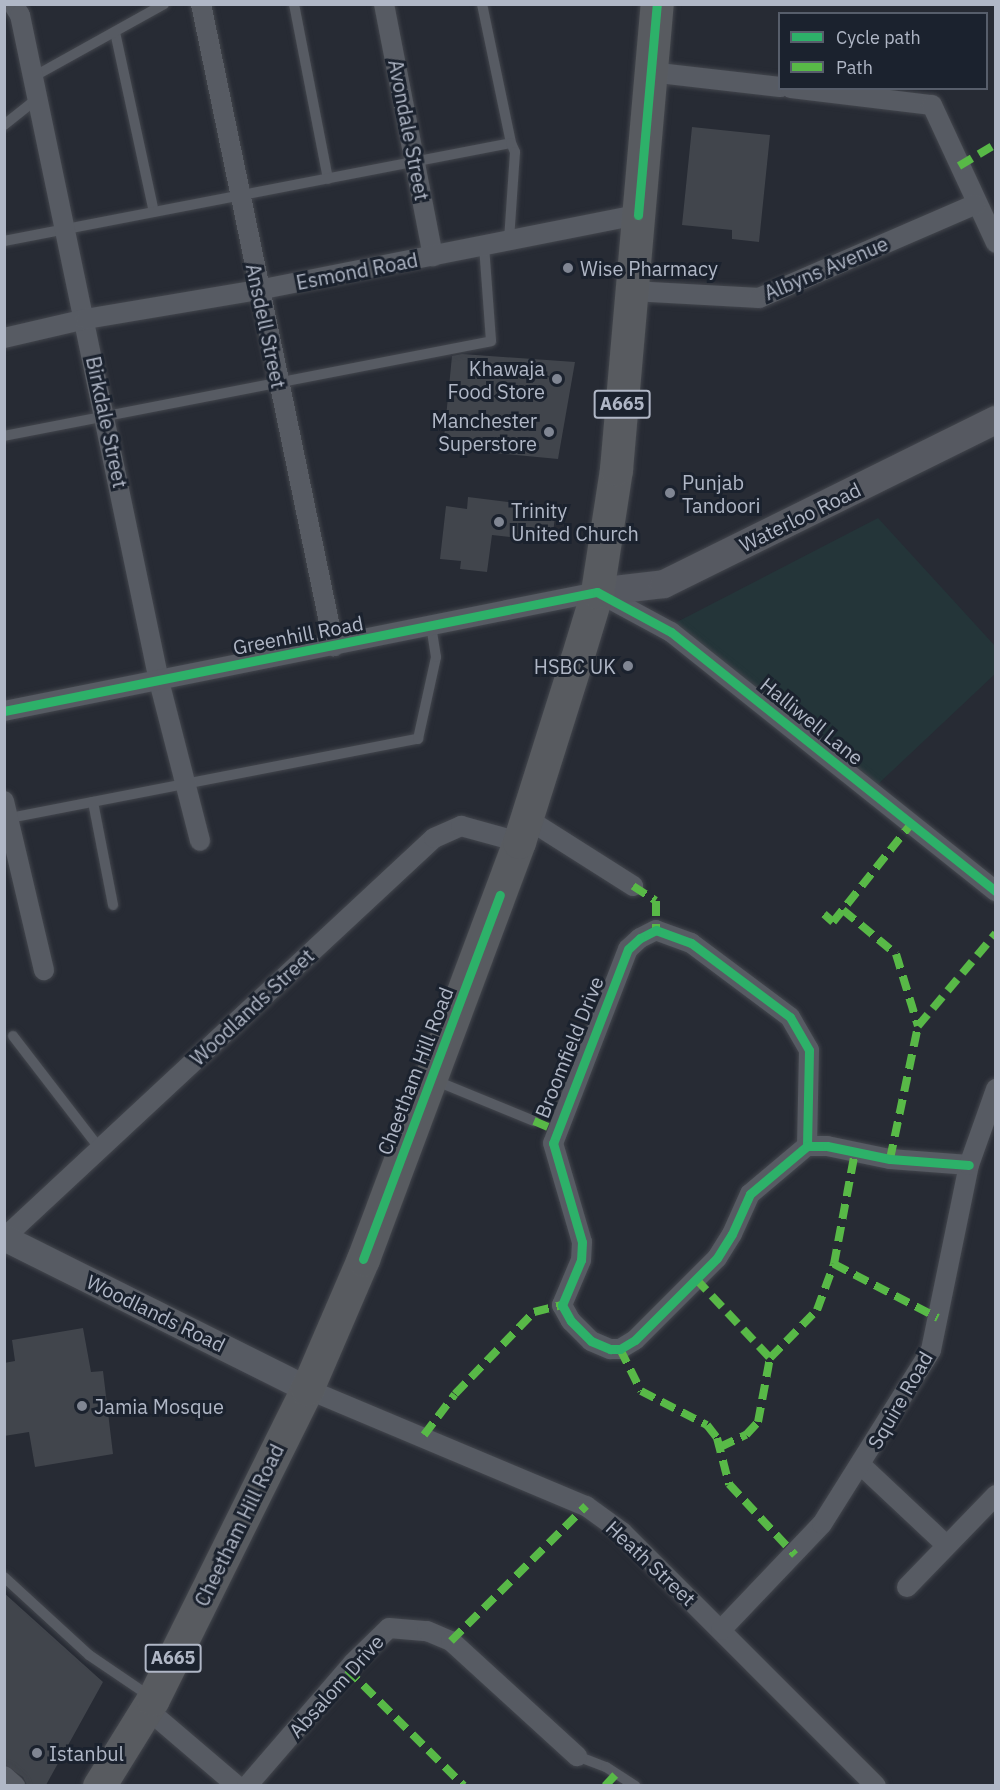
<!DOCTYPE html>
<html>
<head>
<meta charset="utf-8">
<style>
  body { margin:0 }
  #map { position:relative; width:1000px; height:1790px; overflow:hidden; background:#272b34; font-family:"IBM Plex Sans",sans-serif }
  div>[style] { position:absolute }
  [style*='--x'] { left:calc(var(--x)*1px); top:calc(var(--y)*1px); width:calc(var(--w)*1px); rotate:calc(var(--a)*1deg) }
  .green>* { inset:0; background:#243539 }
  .building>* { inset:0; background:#41454c }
  .roads { filter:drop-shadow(0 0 2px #43464d) drop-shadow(0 0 2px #43464d) }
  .service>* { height:10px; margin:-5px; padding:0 5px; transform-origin:5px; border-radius:5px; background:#575b63 }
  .minor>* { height:20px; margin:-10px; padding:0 10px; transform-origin:10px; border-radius:10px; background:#575b63 }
  .tertiary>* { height:26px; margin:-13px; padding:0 13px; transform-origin:13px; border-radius:13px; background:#575b63 }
  .secondary>* { height:28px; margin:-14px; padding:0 14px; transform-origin:14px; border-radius:14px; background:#565961 }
  .trunk>* { height:33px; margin:-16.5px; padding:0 16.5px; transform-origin:16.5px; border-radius:16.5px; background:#585b60 }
  .quiet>* { height:8px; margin-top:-4px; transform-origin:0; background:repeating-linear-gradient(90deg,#58b947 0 15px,transparent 0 23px) }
  .cycleway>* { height:9px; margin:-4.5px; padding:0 4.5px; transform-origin:4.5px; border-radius:4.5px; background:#2db169 }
  .dots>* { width:16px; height:16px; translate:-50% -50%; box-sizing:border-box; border:3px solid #1b222e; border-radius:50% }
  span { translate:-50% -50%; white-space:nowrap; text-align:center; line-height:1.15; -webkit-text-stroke:6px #1b222e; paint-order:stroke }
  .shield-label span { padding:2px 4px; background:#1b222e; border:2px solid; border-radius:4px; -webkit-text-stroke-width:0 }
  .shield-label { font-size:18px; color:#b0b7c6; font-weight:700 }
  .street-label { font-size:20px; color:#b0b7c6 }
  .poi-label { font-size:20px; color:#b0b7c6 }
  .left { translate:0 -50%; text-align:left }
  .right { translate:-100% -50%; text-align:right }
  .frame { position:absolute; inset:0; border:6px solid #b0b7c6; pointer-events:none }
  .legend { position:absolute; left:778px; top:12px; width:210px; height:78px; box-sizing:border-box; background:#1b222e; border:2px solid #575e6b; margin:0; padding:8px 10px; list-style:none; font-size:18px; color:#b0b7c6 }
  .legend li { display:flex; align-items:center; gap:12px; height:30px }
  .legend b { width:30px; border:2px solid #575e6b }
</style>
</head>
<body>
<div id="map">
  <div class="green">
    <div style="clip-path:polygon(878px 518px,995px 646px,995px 674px,876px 786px,675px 623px)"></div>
  </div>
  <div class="building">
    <div style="clip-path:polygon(692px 127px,770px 135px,759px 242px,732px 239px,732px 230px,682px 225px)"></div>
    <div style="clip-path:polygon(462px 354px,575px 362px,558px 459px,443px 448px,452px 356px)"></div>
    <div style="clip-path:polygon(468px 497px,556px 508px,552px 542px,492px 535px,487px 572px,460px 569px,461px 561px,440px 559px,446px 506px,467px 509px)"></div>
    <div style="clip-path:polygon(83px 1328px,91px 1372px,103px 1371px,113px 1454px,35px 1467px,29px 1432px,4px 1436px,4px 1363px,15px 1361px,12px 1340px)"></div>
    <div style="clip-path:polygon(4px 1593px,103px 1682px,46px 1785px,27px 1785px,23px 1777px,4px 1764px)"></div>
  </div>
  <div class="roads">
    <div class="service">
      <div style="--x:294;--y:4;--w:178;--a:79"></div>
      <div style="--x:482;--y:4;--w:142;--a:78.2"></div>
      <div style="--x:115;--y:32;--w:184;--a:77.8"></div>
      <div style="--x:33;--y:77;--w:150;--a:-29.1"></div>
      <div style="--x:4;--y:125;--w:43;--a:-38.5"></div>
      <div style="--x:4;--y:241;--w:516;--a:-10.94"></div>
      <div style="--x:511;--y:143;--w:10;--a:66"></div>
      <div style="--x:515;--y:152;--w:89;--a:93.9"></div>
      <div style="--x:4;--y:436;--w:496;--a:-11"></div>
      <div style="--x:491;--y:341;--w:95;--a:-94.2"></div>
      <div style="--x:93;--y:802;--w:105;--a:79"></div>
      <div style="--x:5;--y:819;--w:421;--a:-11"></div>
      <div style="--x:418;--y:739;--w:84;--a:-77.6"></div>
      <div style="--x:436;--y:657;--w:31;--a:-99"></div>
      <div style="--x:13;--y:1036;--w:143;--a:52.4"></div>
      <div style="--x:434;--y:1080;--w:108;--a:22.3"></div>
      <div style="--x:4;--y:1577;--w:115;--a:42.5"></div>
      <div style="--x:89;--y:1655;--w:75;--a:34.1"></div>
      <div style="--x:577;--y:1756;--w:31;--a:21"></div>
      <div style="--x:606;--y:1767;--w:35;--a:33"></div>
    </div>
    <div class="minor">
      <div style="--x:13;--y:4;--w:13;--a:58"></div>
      <div style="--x:20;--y:15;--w:680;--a:78.21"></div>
      <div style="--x:159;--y:681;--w:165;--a:75.6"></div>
      <div style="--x:201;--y:4;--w:656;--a:78.3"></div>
      <div style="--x:384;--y:4;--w:257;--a:79"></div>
      <div style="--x:650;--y:72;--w:131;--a:6.6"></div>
      <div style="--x:791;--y:88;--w:142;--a:6.9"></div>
      <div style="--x:932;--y:105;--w:152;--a:65.1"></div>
      <div style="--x:633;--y:291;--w:126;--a:3.2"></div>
      <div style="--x:759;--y:298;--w:236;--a:-23.4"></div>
      <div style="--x:4;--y:338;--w:84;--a:-13"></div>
      <div style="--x:86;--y:319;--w:174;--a:-9.6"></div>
      <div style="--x:258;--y:290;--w:387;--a:-11.2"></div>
      <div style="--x:4;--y:711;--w:605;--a:-11.35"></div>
      <div style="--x:597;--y:592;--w:84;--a:28.4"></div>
      <div style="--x:671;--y:632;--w:416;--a:38.6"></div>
      <div style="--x:4;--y:801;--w:174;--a:76.7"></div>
      <div style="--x:526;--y:818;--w:127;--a:32.4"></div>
      <div style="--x:807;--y:1146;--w:96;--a:-88.8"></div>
      <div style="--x:809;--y:1050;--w:38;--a:-120"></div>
      <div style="--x:790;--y:1017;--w:124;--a:-143.2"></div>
      <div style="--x:691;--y:943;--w:37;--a:-160"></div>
      <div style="--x:656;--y:930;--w:18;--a:153"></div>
      <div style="--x:640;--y:938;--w:16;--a:137"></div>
      <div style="--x:628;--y:949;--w:208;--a:111.1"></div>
      <div style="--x:553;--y:1143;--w:103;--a:73.7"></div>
      <div style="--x:582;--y:1242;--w:18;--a:93"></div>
      <div style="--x:581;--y:1260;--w:49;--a:112.9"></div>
      <div style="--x:562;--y:1305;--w:18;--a:61"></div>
      <div style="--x:571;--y:1321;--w:28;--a:45"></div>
      <div style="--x:591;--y:1341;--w:21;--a:23"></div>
      <div style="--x:610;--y:1349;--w:10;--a:0"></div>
      <div style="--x:620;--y:1349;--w:17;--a:-31"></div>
      <div style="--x:635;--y:1340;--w:116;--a:-45"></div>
      <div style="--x:717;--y:1258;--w:28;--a:-58"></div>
      <div style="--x:732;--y:1234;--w:44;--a:-65.8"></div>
      <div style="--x:750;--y:1194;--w:75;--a:-40.1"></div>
      <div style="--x:807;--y:1146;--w:20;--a:0"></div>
      <div style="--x:827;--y:1146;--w:64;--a:11.7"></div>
      <div style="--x:890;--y:1159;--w:79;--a:4.3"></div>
      <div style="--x:4;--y:1238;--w:587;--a:-42.93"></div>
      <div style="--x:434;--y:838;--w:30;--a:-24"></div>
      <div style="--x:461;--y:826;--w:60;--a:15.4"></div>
      <div style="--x:307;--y:1389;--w:303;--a:22.8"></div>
      <div style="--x:586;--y:1506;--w:44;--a:35.8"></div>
      <div style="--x:622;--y:1532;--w:359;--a:45"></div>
      <div style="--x:862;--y:1466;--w:114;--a:43.2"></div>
      <div style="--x:907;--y:1587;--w:128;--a:-45.9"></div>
      <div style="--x:721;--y:1630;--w:146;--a:-46.4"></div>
      <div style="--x:822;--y:1524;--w:205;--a:-57.9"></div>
      <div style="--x:931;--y:1350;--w:189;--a:-78.4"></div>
      <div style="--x:969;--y:1165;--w:81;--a:-70.4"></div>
      <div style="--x:147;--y:1709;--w:118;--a:40.5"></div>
      <div style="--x:4;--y:1776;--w:15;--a:42"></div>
      <div style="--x:247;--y:1786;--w:162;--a:-49.2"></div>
      <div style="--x:353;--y:1663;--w:50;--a:-44.2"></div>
      <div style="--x:389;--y:1628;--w:38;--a:5"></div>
      <div style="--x:427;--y:1631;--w:26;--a:23"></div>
      <div style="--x:451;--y:1641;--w:171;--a:42.4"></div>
    </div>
    <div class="tertiary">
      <div style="--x:4;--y:1238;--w:339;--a:26.5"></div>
    </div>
    <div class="secondary">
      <div style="--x:597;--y:592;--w:67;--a:-6.8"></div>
      <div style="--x:664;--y:584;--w:370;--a:-26.3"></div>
    </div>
    <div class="trunk">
      <div style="--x:99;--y:1786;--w:102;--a:-58.2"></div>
      <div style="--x:153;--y:1699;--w:346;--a:-63.6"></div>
      <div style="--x:307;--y:1389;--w:142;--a:-66.7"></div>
      <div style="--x:363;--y:1259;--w:445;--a:-69.5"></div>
      <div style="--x:519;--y:842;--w:193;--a:-72.5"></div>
      <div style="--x:577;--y:658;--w:69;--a:-73.1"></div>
      <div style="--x:597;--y:592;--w:124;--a:-81.2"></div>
      <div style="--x:616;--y:469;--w:467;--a:-85"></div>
    </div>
  </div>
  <div class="quiet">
    <div style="--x:959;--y:166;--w:43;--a:-30.7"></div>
    <div style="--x:633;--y:886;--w:27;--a:33"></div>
    <div style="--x:656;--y:901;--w:29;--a:90"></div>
    <div style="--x:843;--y:910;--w:69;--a:39.7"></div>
    <div style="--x:896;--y:954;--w:75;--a:73"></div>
    <div style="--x:824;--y:914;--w:12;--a:42"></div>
    <div style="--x:833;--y:922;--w:125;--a:-51.5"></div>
    <div style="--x:534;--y:1121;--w:23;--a:23"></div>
    <div style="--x:890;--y:1159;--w:136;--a:-78.1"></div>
    <div style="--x:918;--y:1026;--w:121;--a:-50"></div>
    <div style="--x:834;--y:1264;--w:117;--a:27.4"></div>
    <div style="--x:696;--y:1279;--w:108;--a:46.9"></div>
    <div style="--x:620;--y:1349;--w:47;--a:63.4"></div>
    <div style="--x:641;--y:1391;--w:74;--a:27.3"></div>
    <div style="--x:707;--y:1425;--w:16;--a:52"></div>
    <div style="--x:717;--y:1438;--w:48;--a:75.4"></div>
    <div style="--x:729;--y:1484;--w:97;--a:47.1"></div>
    <div style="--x:424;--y:1435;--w:51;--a:-52.9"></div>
    <div style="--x:455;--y:1394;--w:114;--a:-46.1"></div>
    <div style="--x:534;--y:1312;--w:29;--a:-14"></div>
    <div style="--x:720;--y:1447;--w:29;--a:-25"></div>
    <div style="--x:746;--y:1435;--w:18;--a:-47"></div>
    <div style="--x:758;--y:1422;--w:65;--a:-79.4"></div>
    <div style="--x:770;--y:1358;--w:67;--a:-45.6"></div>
    <div style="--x:817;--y:1310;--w:49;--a:-69.7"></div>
    <div style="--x:834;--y:1264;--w:114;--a:-79.4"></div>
    <div style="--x:451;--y:1641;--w:191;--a:-45"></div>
    <div style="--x:347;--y:1669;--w:165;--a:45"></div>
    <div style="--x:605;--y:1786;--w:18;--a:-47"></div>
  </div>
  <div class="cycleway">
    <div style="--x:638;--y:215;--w:212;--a:-84.9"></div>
    <div style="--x:4;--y:711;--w:605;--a:-11.35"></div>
    <div style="--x:597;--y:592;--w:84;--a:28.4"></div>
    <div style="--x:671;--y:632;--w:416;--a:38.6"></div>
    <div style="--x:807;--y:1146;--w:96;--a:-88.8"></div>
    <div style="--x:809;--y:1050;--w:38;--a:-120"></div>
    <div style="--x:790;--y:1017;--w:124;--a:-143.2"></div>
    <div style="--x:691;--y:943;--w:37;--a:-160"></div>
    <div style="--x:656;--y:930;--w:18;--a:153"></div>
    <div style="--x:640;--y:938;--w:16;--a:137"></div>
    <div style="--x:628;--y:949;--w:208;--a:111.1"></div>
    <div style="--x:553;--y:1143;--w:103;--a:73.7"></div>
    <div style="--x:582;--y:1242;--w:18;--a:93"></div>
    <div style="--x:581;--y:1260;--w:49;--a:112.9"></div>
    <div style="--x:562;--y:1305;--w:18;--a:61"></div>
    <div style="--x:571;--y:1321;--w:28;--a:45"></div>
    <div style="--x:591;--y:1341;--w:21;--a:23"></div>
    <div style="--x:610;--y:1349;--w:10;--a:0"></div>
    <div style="--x:620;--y:1349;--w:17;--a:-31"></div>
    <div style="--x:635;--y:1340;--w:116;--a:-45"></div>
    <div style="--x:717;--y:1258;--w:28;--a:-58"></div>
    <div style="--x:732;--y:1234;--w:44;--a:-65.8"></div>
    <div style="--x:750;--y:1194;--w:75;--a:-40.1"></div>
    <div style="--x:807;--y:1146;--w:20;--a:0"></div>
    <div style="--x:827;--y:1146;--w:64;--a:11.7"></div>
    <div style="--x:890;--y:1159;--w:79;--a:4.3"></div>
    <div style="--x:363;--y:1259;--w:389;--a:-69.4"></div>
  </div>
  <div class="dots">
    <div style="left:568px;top:268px;background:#808693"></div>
    <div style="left:557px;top:379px;background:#808693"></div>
    <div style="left:549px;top:432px;background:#808693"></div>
    <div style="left:670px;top:493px;background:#808693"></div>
    <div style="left:499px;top:522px;background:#808693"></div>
    <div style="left:628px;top:666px;background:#808693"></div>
    <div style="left:82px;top:1406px;background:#808693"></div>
    <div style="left:37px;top:1753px;background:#808693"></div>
  </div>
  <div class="shield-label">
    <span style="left:622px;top:404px">A665</span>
    <span style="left:173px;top:1658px">A665</span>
  </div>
  <div class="street-label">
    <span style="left:409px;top:130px;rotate:79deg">Avondale Street</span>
    <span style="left:826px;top:268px;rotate:-23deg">Albyns Avenue</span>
    <span style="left:357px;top:271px;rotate:-11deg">Esmond Road</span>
    <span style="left:266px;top:326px;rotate:78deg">Ansdell Street</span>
    <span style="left:107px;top:422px;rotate:78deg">Birkdale Street</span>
    <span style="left:800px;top:517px;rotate:-26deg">Waterloo Road</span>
    <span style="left:298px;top:635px;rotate:-11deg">Greenhill Road</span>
    <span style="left:812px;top:721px;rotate:39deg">Halliwell Lane</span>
    <span style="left:252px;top:1007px;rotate:-43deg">Woodlands Street</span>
    <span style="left:569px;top:1047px;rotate:-68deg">Broomfield Drive</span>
    <span style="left:415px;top:1071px;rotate:-69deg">Cheetham Hill Road</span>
    <span style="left:156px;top:1313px;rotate:26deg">Woodlands Road</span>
    <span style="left:900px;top:1400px;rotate:-60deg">Squire Road</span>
    <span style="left:239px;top:1525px;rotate:-64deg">Cheetham Hill Road</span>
    <span style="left:651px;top:1563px;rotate:43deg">Heath Street</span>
    <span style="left:336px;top:1686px;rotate:-48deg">Absalom Drive</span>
  </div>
  <div class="poi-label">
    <span class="left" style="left:580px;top:268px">Wise Pharmacy</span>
    <span class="right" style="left:545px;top:380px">Khawaja<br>Food Store</span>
    <span class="right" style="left:537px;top:432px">Manchester<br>Superstore</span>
    <span class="left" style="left:682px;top:494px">Punjab<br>Tandoori</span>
    <span class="left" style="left:511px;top:522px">Trinity<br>United Church</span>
    <span class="right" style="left:616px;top:666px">HSBC UK</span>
    <span class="left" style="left:94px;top:1406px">Jamia Mosque</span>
    <span class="left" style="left:49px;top:1753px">Istanbul</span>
  </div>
  <div class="frame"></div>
  <ul class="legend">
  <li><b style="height:8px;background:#2db169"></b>Cycle path</li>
  <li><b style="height:8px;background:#58b947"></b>Path</li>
  </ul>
</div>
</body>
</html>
